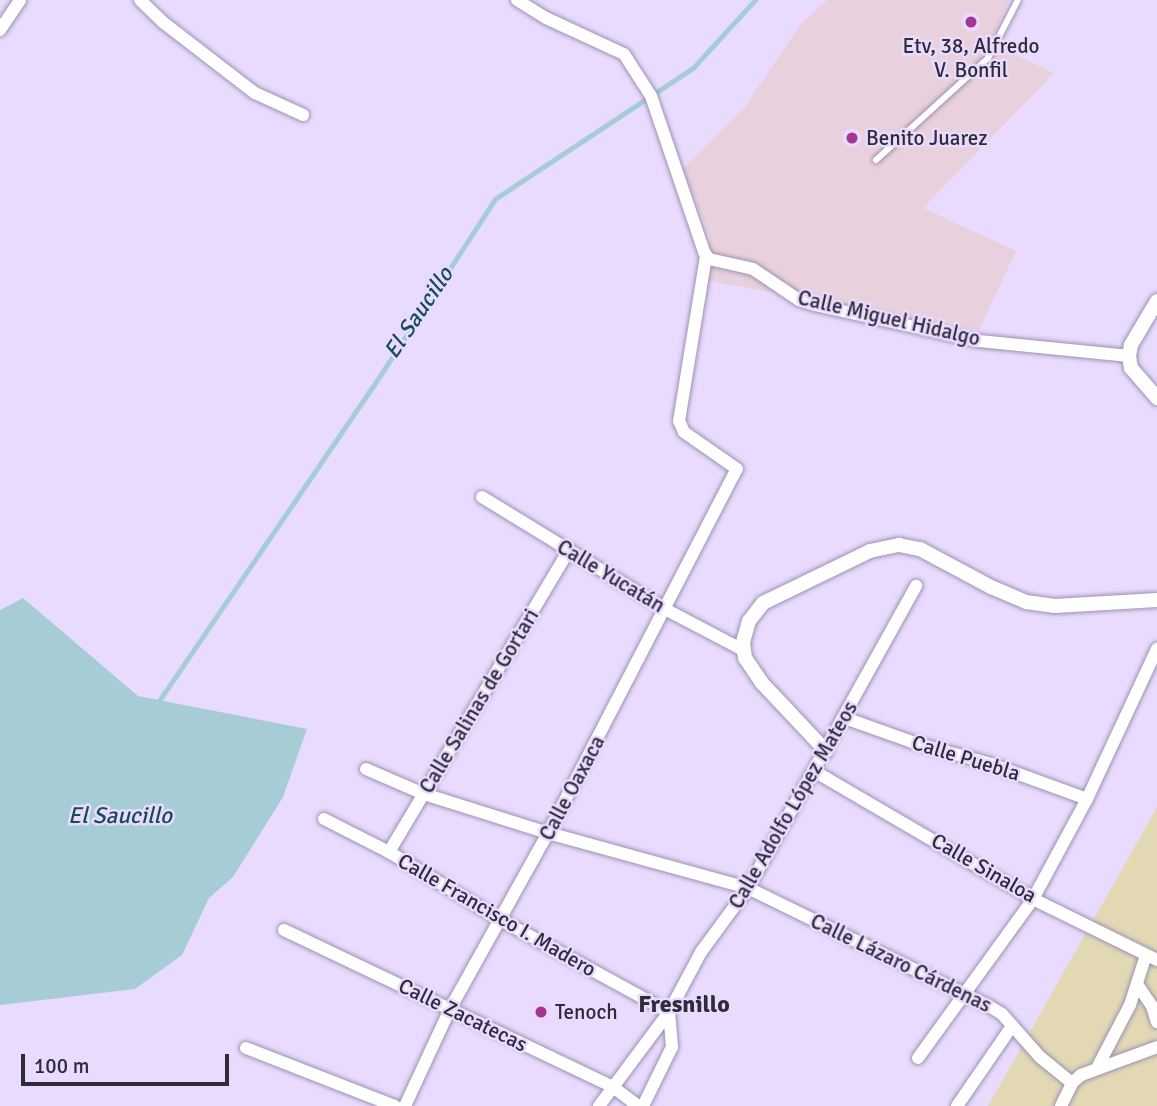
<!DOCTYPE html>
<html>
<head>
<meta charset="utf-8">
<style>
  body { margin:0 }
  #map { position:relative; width:1157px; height:1106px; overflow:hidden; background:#e8dbfe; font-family:Signika,sans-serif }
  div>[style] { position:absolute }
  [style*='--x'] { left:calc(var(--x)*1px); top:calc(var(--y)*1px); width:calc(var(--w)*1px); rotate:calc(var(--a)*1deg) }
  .education>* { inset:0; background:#e8d1dc }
  .sand>* { inset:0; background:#e2d9b4 }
  .water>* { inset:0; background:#a6cdd5 }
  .stream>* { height:4.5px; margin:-2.25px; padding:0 2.25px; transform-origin:2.25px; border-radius:2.25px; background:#a6cdd5 }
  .roads { filter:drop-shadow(0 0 2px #9e92b2) drop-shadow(0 0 2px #9e92b2) }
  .service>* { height:6px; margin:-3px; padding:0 3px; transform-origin:3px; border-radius:3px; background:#fff }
  .minor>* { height:12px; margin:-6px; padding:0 6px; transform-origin:6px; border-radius:6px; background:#fff }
  .tertiary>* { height:14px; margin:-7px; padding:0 7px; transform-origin:7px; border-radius:7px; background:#fff }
  .dots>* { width:19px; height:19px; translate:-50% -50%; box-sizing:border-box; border:4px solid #e8dbfe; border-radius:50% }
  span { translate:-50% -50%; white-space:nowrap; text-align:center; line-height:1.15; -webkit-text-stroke:5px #e8dbfe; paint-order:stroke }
  .poi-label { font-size:21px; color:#302b39 }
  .left { translate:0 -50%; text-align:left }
  .street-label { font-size:21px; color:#302b39 }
  .water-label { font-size:23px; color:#164c57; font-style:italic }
  .quarter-label { font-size:24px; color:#302b39; font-weight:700 }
  .scale { position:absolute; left:21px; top:1054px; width:208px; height:32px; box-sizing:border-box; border:4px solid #302b39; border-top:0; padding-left:9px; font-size:21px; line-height:24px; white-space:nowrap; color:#302b39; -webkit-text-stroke:5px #e8dbfe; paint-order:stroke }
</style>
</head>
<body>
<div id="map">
  <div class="education">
    <div style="clip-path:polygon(827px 0,1009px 0,990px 43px,1054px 73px,923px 208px,1016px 251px,979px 330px,704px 280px,710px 237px,683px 168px,744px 108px,800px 25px)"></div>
  </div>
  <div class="sand">
    <div style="clip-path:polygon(1157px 807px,1157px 1106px,988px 1106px)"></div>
  </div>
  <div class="water">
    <div style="clip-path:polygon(23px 598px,138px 696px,307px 729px,283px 797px,233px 877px,209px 898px,182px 955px,135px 989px,0 1005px,0 610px)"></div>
  </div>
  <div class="stream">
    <div style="--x:159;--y:701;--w:379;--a:-55.8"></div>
    <div style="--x:372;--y:388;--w:225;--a:-56.9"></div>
    <div style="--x:495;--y:199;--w:237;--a:-33.5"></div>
    <div style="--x:693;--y:68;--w:92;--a:-47.6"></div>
  </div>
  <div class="roads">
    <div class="service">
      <div style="--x:876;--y:160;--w:151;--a:-42.3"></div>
      <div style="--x:988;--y:58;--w:65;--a:-62.7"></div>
    </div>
    <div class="minor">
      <div style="--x:140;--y:0;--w:33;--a:44"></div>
      <div style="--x:164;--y:23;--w:115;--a:37.6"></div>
      <div style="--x:255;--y:93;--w:53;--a:24.6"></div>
      <div style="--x:517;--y:0;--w:34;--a:32"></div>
      <div style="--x:546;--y:18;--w:86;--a:24.8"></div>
      <div style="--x:624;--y:54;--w:50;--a:57.3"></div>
      <div style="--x:651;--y:96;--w:165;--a:71.2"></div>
      <div style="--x:704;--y:252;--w:9;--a:54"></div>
      <div style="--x:709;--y:259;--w:45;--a:12.8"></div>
      <div style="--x:753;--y:269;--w:55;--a:34"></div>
      <div style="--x:799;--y:300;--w:17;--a:17"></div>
      <div style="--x:815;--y:305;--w:168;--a:12.4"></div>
      <div style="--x:979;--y:341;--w:151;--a:5.7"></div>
      <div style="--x:0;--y:30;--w:36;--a:-56"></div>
      <div style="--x:482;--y:497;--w:215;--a:31.5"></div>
      <div style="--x:665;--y:609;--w:88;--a:27.7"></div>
      <div style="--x:845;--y:718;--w:71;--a:19.7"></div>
      <div style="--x:912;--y:742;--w:82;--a:15.6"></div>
      <div style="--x:991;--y:764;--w:102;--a:20"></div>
      <div style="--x:366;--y:769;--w:63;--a:23.3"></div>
      <div style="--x:424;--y:794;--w:130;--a:17.5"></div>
      <div style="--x:548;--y:833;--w:207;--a:15.4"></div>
      <div style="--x:748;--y:888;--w:268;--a:26.1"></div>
      <div style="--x:989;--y:1006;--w:15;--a:32"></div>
      <div style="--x:1002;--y:1014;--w:57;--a:48.5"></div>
      <div style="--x:1040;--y:1057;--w:41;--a:39.1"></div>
      <div style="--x:814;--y:771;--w:254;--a:30.3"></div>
      <div style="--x:1033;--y:899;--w:138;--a:26.2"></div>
      <div style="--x:324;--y:819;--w:73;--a:26.9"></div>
      <div style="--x:389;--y:852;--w:129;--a:31.3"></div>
      <div style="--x:499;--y:919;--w:194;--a:28.7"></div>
      <div style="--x:669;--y:1012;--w:35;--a:85"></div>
      <div style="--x:672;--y:1047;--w:66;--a:116.2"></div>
      <div style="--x:389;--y:852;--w:352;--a:-59.2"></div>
      <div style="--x:284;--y:930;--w:365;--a:25.5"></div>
      <div style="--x:613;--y:1087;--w:31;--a:37"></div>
      <div style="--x:1137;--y:984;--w:27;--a:56"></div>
      <div style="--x:1152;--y:1006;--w:17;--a:73"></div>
      <div style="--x:246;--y:1048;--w:160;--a:21.3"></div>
      <div style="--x:918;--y:1058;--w:196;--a:-54.1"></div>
      <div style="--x:1033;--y:899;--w:114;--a:-61.6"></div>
      <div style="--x:1087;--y:799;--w:166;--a:-65"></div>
      <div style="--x:1097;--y:1068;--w:71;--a:-62.4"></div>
      <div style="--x:1130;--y:1005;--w:52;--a:-72.3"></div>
      <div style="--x:405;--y:1106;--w:107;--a:-65.1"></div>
      <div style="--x:450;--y:1009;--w:201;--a:-60.9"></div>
      <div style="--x:548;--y:833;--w:410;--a:-62.6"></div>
      <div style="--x:737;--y:469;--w:65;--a:-145.1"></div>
      <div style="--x:684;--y:432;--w:12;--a:-114"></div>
      <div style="--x:679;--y:421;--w:167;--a:-80.7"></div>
      <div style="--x:599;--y:1106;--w:117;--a:-53.3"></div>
      <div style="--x:669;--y:1012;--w:68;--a:-61.9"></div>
      <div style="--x:701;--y:952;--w:79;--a:-53.7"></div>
      <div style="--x:748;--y:888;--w:346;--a:-60.9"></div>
      <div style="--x:957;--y:1106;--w:97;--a:-55.5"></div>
      <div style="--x:1061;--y:1106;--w:25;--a:-64"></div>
      <div style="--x:1072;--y:1083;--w:12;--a:-42"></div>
      <div style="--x:1081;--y:1075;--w:81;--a:-20.2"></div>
    </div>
    <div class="tertiary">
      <div style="--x:1157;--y:301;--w:51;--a:120.6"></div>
      <div style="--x:1131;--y:345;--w:11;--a:100"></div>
      <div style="--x:1129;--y:356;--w:12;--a:81"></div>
      <div style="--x:1131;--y:368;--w:40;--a:49"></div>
      <div style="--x:826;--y:751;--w:93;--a:-133.3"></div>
      <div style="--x:762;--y:683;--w:30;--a:-124"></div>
      <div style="--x:745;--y:658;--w:16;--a:-97"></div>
      <div style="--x:743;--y:642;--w:22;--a:-74"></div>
      <div style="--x:749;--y:621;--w:23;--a:-52"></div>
      <div style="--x:763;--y:603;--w:119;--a:-25.9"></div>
      <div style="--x:870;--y:551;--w:30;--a:-12"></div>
      <div style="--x:899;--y:545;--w:21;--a:11"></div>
      <div style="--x:920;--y:549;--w:81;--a:28.2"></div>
      <div style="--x:991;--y:587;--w:38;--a:23"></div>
      <div style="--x:1026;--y:602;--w:29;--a:8"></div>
      <div style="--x:1055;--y:606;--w:102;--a:-3.4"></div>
    </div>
  </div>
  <div class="dots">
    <div style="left:971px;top:22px;background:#a53592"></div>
    <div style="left:852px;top:138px;background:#a53592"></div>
    <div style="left:541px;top:1012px;background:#a53592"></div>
  </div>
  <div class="poi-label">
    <span style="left:971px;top:58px">Etv, 38, Alfredo<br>V. Bonfil</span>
    <span class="left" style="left:866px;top:138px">Benito Juarez</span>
    <span class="left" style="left:555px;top:1012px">Tenoch</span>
  </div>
  <div class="street-label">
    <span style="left:889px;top:318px;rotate:13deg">Calle Miguel Hidalgo</span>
    <span style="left:611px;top:576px;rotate:31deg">Calle Yucatán</span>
    <span style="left:479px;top:701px;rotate:-59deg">Calle Salinas de Gortari</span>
    <span style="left:966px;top:758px;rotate:17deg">Calle Puebla</span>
    <span style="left:572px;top:788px;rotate:-62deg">Calle Oaxaca</span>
    <span style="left:793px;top:805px;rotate:-60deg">Calle Adolfo López Mateos</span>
    <span style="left:984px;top:868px;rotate:30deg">Calle Sinaloa</span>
    <span style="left:497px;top:915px;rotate:30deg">Calle Francisco I. Madero</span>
    <span style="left:901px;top:963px;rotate:26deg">Calle Lázaro Cárdenas</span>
    <span style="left:463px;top:1015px;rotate:26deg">Calle Zacatecas</span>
  </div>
  <div class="water-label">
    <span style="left:419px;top:313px;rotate:-56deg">El Saucillo</span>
    <span style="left:120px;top:816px">El Saucillo</span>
  </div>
  <div class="quarter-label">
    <span style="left:684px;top:1005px">Fresnillo</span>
  </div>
  <div class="scale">100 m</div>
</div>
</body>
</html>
